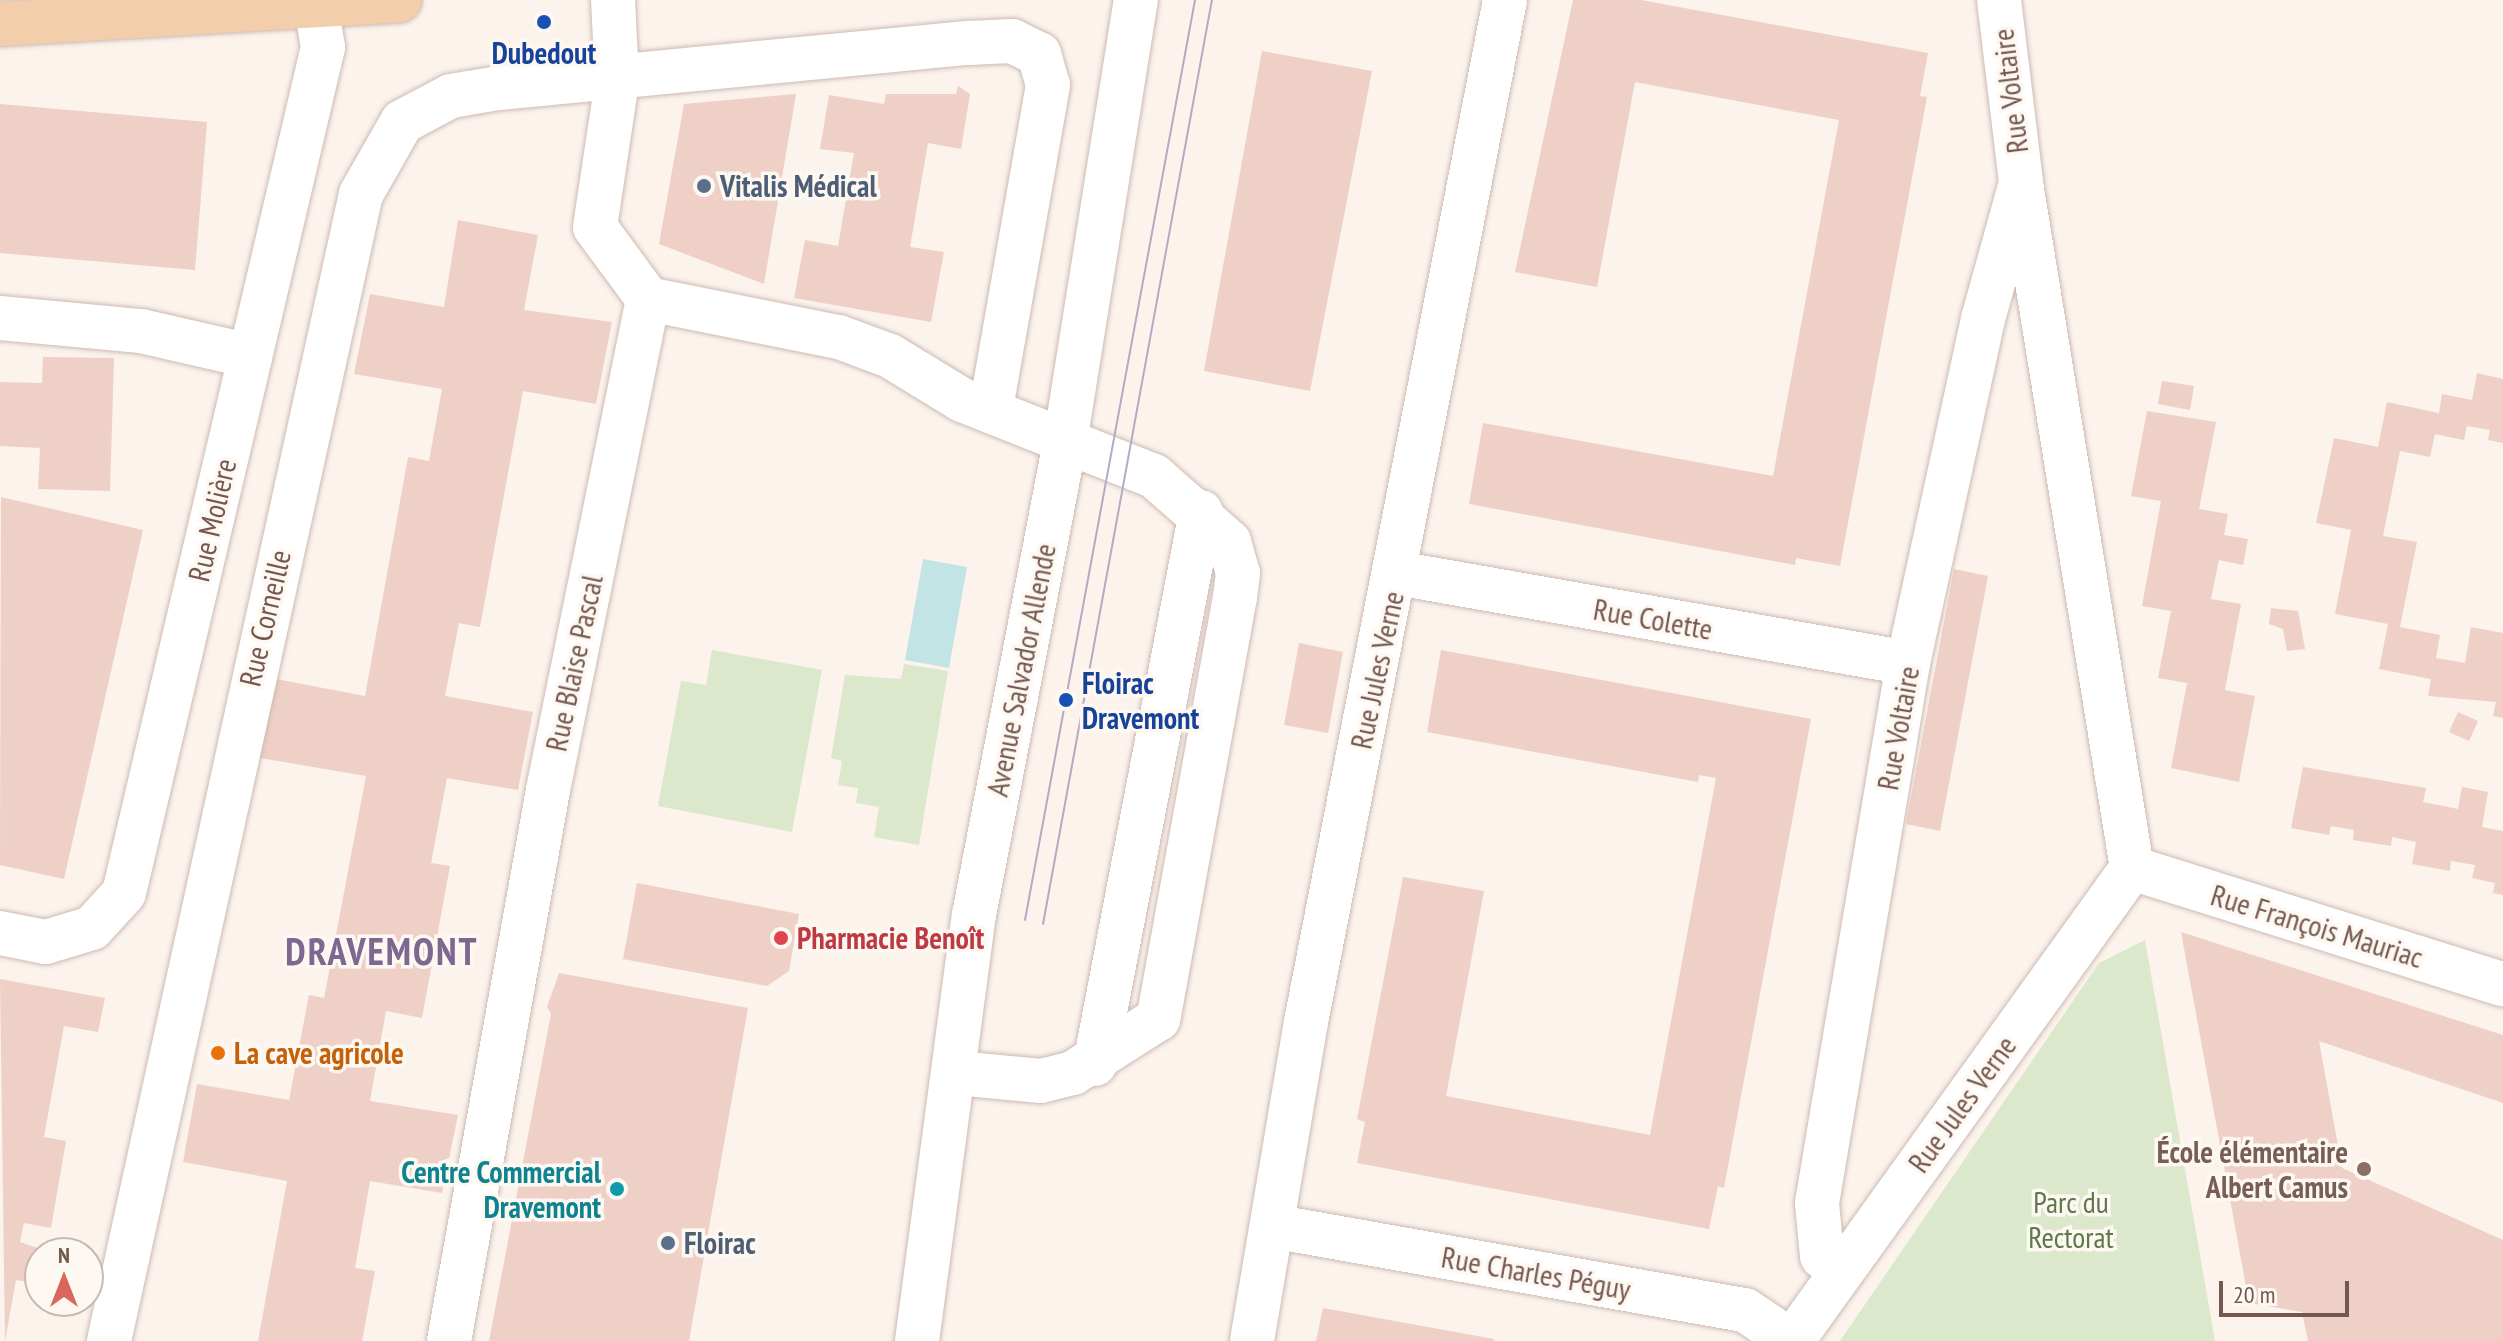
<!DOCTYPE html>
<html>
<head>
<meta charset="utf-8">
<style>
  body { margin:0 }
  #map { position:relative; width:2503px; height:1341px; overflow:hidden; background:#fbf3ec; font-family:"PT Sans Narrow",sans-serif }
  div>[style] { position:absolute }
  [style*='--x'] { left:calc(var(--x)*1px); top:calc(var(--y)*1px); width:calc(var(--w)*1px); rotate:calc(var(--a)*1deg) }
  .green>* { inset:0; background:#dbe8cb }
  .water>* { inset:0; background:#c2e4e4 }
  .building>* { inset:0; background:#eed0c6 }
  .roads { filter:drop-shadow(0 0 2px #cdbab2) drop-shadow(0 0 2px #cdbab2) }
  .minor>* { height:44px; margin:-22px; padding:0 22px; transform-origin:22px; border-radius:22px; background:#fff }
  .major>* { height:44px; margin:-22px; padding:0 22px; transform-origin:22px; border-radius:22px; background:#f3ceab }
  .tram>* { height:2px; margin:-1px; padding:0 1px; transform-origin:1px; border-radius:1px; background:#b5aac5 }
  .dots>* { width:22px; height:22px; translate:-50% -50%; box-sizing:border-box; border:4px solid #fef8f3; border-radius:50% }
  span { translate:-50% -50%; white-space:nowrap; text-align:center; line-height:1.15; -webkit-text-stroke:7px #fef8f3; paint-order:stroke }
  .transit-label { font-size:30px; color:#164399; font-weight:700 }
  .left { translate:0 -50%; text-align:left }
  .street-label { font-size:30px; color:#755850 }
  .service-label { font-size:30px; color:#4e5e75; font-weight:700 }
  .health-label { font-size:30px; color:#be3a42; font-weight:700 }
  .food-label { font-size:30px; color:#c56008; font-weight:700 }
  .education-label { font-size:30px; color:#785e54; font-weight:700 }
  .right { translate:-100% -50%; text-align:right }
  .culture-label { font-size:30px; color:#0d838f; font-weight:700 }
  .park-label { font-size:30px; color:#5e7949 }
  .district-label { font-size:38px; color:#7d6890; font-weight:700; letter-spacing:2px }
  .north { position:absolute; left:24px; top:1237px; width:80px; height:80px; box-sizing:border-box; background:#fef8f3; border:2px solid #c7b8b2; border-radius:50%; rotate:0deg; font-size:22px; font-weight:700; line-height:32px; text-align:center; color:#755850 }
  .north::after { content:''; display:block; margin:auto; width:28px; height:36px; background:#d9675d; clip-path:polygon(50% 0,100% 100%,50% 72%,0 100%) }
  .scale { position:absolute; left:2219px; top:1281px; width:130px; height:36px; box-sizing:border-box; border:4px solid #755850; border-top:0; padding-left:10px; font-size:24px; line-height:28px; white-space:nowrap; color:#755850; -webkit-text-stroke:6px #fef8f3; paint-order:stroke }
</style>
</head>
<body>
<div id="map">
  <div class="green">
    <div style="clip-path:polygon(712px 650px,822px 670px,792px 832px,658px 806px,681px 681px,706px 685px)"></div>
    <div style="clip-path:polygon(904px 664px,948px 671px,919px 845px,874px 837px,879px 807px,856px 803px,858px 788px,838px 785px,842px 761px,831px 758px,845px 675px,901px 679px)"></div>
    <div style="clip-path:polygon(2145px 940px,2215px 1341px,1840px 1341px,2099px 963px)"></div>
  </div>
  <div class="water">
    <div style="clip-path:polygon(923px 559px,967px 567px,949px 668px,905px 660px)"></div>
  </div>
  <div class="building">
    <div style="clip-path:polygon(1573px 0,1641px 0,1928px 53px,1920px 96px,1927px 97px,1840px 566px,1796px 558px,1795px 565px,1469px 504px,1483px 423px,1773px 476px,1839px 120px,1635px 82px,1597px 287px,1515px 272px)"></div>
    <div style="clip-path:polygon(1262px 51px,1372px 71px,1310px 391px,1204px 371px)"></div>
    <div style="clip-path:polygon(958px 86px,970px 94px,961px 149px,928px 143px,910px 247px,944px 252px,931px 322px,794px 298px,805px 240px,838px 246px,854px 153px,820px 149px,829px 95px,884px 104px,886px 94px,956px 94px)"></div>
    <div style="clip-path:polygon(796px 94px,764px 284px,659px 244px,684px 104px)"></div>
    <div style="clip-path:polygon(0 104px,207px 122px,195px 270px,0 253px)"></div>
    <div style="clip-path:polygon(458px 220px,538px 235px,524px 310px,612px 322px,596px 404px,523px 391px,480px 627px,459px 623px,445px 696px,533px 712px,518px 790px,447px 778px,431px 863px,450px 866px,422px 1018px,386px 1011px,370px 1101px,458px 1115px,442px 1193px,370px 1181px,355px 1268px,375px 1271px,362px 1341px,258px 1341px,287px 1181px,183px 1162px,197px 1084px,289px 1100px,309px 995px,324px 998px,366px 776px,260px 758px,276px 679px,365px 696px,408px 457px,429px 461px,442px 389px,354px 374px,370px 294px,444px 307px)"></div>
    <div style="clip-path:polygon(43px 357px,114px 358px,110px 491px,38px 489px,40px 448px,0 446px,0 382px,42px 383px)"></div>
    <div style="clip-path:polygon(2477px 373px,2503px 379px,2503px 443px,2488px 440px,2490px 430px,2467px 426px,2464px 440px,2435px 434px,2430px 457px,2400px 451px,2383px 536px,2417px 542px,2400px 627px,2440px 635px,2436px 658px,2465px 663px,2471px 627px,2503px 633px,2503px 718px,2493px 716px,2496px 702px,2428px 696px,2431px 679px,2379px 669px,2388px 624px,2335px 614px,2351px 530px,2316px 523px,2334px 438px,2378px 447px,2387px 402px,2439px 413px,2442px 394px,2472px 400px)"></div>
    <div style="clip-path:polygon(2162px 381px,2194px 386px,2190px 410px,2158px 404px)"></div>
    <div style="clip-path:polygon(2147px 411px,2216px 422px,2199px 509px,2228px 514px,2224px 535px,2248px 539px,2243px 565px,2219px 560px,2211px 599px,2241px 604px,2225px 690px,2255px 696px,2239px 782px,2171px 768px,2187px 683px,2158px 678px,2171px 611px,2142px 606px,2161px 501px,2131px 496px)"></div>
    <div style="clip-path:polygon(1px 497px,143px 530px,64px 879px,0 865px)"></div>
    <div style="clip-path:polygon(1954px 569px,1988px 576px,1940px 831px,1906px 824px)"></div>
    <div style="clip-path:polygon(2271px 608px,2298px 611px,2305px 649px,2287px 651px,2283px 629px,2269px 624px)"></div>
    <div style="clip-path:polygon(1299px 643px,1343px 652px,1328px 733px,1284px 725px)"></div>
    <div style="clip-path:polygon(1441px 650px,1811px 719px,1724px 1188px,1718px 1186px,1709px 1229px,1357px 1163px,1365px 1122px,1357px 1119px,1403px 877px,1484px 891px,1446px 1096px,1650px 1135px,1716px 778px,1699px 775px,1698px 782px,1427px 732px)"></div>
    <div style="clip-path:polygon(2458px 712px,2478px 721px,2469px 741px,2449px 732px)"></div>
    <div style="clip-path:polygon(2303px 767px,2426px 788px,2423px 802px,2458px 809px,2462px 787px,2488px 792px,2482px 827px,2503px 831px,2503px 895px,2493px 893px,2495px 883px,2472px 878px,2475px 865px,2451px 861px,2450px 871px,2412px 864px,2416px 842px,2392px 837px,2391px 846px,2353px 840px,2354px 830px,2331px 826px,2329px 835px,2291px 828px)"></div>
    <div style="clip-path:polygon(637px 883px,799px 914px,789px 971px,767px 986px,623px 959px)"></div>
    <div style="clip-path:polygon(2181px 932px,2503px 1035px,2503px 1103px,2319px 1041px,2342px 1168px,2503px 1240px,2503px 1341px,2308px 1341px,2302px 1312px,2249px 1303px)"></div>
    <div style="clip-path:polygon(559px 973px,748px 1008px,689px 1341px,489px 1341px,551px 1014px,547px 1007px)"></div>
    <div style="clip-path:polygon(0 979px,105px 998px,98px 1032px,64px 1026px,44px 1137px,66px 1141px,51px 1228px,24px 1223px,20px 1242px,52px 1253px,40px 1253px,40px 1284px,16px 1280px,5px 1341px)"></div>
    <div style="clip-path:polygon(1323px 1308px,1494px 1339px,1494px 1341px,1316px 1341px)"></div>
  </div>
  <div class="roads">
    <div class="minor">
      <div style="--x:1999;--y:0;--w:184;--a:83.1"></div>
      <div style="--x:2021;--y:183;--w:694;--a:80.8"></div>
      <div style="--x:648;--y:299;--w:195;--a:11.3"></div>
      <div style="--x:839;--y:337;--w:54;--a:20.4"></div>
      <div style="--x:890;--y:356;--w:84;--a:31.4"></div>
      <div style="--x:962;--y:400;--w:206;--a:21.6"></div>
      <div style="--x:1154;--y:476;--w:100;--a:41.3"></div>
      <div style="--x:1229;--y:542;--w:32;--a:74"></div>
      <div style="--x:1238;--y:573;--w:24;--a:97"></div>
      <div style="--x:1235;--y:597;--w:429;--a:100.3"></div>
      <div style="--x:1158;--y:1019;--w:101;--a:147.6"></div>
      <div style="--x:1073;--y:1073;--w:33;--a:166"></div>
      <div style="--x:1041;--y:1081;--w:85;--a:-174.6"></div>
      <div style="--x:0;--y:318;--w:142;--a:5.3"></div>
      <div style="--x:141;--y:331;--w:112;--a:12.9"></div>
      <div style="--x:1397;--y:573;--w:519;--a:9.99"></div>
      <div style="--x:2132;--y:868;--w:389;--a:17.4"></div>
      <div style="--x:0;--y:933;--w:47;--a:11.1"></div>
      <div style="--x:46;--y:942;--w:48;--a:-16.9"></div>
      <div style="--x:92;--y:928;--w:47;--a:-47.6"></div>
      <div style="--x:124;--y:893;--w:869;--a:-76.76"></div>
      <div style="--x:323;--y:47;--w:41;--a:-99.9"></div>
      <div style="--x:1095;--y:1064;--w:562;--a:-79.13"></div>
      <div style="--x:1272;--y:1226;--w:480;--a:10.1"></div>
      <div style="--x:1745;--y:1310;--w:55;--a:34"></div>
      <div style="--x:1841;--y:1271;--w:24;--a:-142"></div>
      <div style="--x:1822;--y:1256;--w:53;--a:-95.4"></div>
      <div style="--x:1817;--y:1203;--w:548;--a:-80.43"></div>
      <div style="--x:1908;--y:663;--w:352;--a:-77.7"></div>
      <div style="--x:1983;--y:319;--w:141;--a:-74.4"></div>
      <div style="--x:109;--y:1341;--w:1174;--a:-77.61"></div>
      <div style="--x:361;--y:194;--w:83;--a:-60.3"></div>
      <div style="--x:402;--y:122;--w:55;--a:-28"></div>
      <div style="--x:451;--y:96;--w:49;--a:-9.5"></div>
      <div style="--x:499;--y:88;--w:473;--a:-5.5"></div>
      <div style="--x:970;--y:43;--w:42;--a:-2.7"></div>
      <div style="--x:1012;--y:41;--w:30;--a:26"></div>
      <div style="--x:1039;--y:54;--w:32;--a:74"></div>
      <div style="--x:1048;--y:85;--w:329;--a:100"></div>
      <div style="--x:449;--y:1341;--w:560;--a:-79.81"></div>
      <div style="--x:548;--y:790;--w:501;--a:-78.49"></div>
      <div style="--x:648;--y:299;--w:89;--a:-126.4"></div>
      <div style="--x:595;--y:227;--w:148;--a:-81.4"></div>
      <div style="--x:617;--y:81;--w:81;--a:-92.8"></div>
      <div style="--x:917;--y:1341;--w:430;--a:-82.4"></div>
      <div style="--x:974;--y:915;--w:488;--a:-79.1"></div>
      <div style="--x:1066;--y:436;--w:442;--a:-80.9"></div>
      <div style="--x:1252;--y:1341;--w:324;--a:-80.4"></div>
      <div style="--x:1306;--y:1022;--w:1041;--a:-78.98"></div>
      <div style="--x:1792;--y:1341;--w:583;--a:-54.29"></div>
    </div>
    <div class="major">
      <div style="--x:0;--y:24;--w:400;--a:-3.4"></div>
    </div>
  </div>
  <div class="tram">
    <div style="--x:1025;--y:920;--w:936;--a:-79.53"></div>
    <div style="--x:1043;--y:924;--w:939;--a:-79.64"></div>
  </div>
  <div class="dots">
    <div style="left:544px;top:22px;background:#1a4fb4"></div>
    <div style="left:704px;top:186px;background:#5c6f8a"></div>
    <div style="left:1066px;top:700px;background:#1a4fb4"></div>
    <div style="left:781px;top:938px;background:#e0444e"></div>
    <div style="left:218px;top:1053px;background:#e8710a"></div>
    <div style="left:2364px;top:1169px;background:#8d6e63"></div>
    <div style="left:617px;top:1189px;background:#0f9aa8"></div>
    <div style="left:668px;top:1243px;background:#5c6f8a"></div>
  </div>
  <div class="transit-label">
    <span style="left:544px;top:53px">Dubedout</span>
    <span class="left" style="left:1082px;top:700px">Floirac<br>Dravemont</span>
  </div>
  <div class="street-label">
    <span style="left:2010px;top:91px;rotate:-97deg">Rue Voltaire</span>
    <span style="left:212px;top:520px;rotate:-77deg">Rue Molière</span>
    <span style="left:265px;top:618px;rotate:-77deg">Rue Corneille</span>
    <span style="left:1653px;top:619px;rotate:10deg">Rue Colette</span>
    <span style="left:574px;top:663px;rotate:-78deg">Rue Blaise Pascal</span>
    <span style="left:1021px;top:670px;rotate:-79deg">Avenue Salvador Allende</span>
    <span style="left:1377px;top:670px;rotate:-78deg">Rue Jules Verne</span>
    <span style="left:1898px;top:728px;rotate:-80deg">Rue Voltaire</span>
    <span style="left:2317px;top:926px;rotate:17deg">Rue François Mauriac</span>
    <span style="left:1962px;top:1104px;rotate:-54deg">Rue Jules Verne</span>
    <span style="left:1536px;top:1273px;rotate:10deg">Rue Charles Péguy</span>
  </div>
  <div class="service-label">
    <span class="left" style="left:720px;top:186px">Vitalis Médical</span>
    <span class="left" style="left:684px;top:1243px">Floirac</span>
  </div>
  <div class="health-label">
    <span class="left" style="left:797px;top:938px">Pharmacie Benoît</span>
  </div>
  <div class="food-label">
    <span class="left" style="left:234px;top:1053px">La cave agricole</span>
  </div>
  <div class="education-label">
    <span class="right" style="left:2348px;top:1169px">École élémentaire<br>Albert Camus</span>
  </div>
  <div class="culture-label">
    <span class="right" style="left:601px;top:1189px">Centre Commercial<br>Dravemont</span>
  </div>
  <div class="park-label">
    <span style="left:2071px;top:1219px">Parc du<br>Rectorat</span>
  </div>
  <div class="district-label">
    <span style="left:382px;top:951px">DRAVEMONT</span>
  </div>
  <div class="north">N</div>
  <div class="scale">20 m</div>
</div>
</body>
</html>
